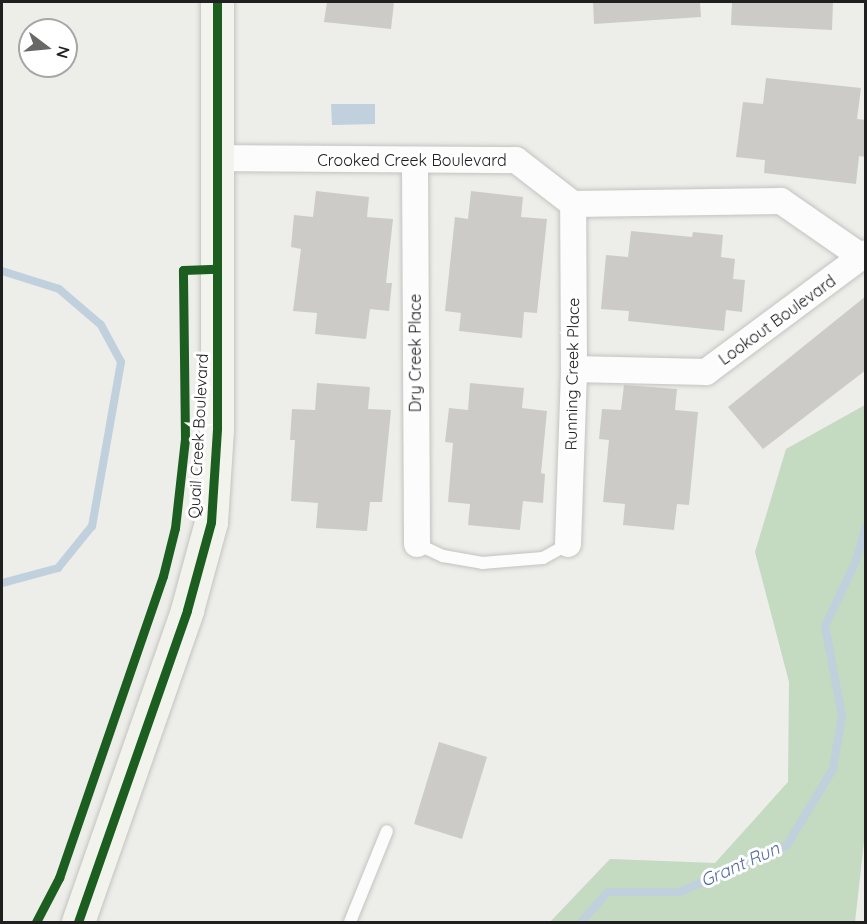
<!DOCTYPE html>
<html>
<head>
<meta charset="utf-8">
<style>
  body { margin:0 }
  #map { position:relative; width:867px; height:924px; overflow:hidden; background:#edede9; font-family:Quicksand,sans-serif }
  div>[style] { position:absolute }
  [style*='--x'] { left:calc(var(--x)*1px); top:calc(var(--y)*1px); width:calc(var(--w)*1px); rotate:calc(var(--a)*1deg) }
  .forest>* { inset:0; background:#c4dac1 }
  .water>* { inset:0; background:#c0d0dd }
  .stream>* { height:8px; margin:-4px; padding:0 4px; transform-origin:4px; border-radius:4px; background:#c0d0dd }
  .building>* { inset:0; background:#cccbc8 }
  .roads { filter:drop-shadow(0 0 2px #c3c3c1) drop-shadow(0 0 2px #c3c3c1) }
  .lane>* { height:12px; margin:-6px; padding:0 6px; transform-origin:6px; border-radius:6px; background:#fcfcfc }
  .street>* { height:26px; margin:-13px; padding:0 13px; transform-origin:13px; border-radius:13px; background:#fcfcfc }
  .secondary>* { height:33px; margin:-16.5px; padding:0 16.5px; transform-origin:16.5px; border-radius:16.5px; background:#f1f3ec }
  .cycleway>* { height:9px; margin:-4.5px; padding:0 4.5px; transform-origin:4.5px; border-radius:4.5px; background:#1b5e20 }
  span { translate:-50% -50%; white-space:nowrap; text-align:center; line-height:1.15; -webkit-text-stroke:6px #fff; paint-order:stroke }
  .street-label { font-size:16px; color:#202020 }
  .water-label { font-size:18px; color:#566ba5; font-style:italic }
  .frame { position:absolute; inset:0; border:3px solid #202020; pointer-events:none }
  .north { position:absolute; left:18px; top:18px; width:60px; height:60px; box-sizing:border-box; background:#fff; border:2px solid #a6a6a6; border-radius:50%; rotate:106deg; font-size:16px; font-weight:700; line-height:24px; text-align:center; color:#202020 }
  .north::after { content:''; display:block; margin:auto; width:21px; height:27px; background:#686866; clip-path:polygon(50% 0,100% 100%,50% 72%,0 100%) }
</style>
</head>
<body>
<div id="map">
  <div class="forest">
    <div style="clip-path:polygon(865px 405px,866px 824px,855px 922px,550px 922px,610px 859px,715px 863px,788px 782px,789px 682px,755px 552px,786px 449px)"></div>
  </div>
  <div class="water">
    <div style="clip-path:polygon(331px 104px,375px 104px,375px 124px,332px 125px)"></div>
  </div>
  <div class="stream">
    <div style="--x:2;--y:271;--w:60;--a:17.5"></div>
    <div style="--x:59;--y:289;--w:55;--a:40.6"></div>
    <div style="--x:101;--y:325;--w:42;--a:61.6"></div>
    <div style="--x:121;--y:362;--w:167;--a:100"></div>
    <div style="--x:92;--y:526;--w:54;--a:129"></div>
    <div style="--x:58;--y:568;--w:58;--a:165"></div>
    <div style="--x:581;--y:922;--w:40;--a:-48"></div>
    <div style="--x:608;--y:892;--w:72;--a:0"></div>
    <div style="--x:680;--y:892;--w:117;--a:-23.7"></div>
    <div style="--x:787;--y:845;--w:89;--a:-58.8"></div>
    <div style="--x:833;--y:769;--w:54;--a:-80.4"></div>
    <div style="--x:842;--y:716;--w:92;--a:-100.7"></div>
    <div style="--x:825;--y:626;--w:72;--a:-64.5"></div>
    <div style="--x:856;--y:561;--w:37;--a:-74"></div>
  </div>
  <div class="building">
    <div style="clip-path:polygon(327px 2px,394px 2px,391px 29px,324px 22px)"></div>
    <div style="clip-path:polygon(593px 2px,700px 2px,701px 17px,594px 24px)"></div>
    <div style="clip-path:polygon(732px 2px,833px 2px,832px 30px,731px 25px)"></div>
    <div style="clip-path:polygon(766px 78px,861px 88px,857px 119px,866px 120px,866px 157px,859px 156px,856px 184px,764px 173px,765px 160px,736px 157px,743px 102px,763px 104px)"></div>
    <div style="clip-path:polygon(316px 191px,369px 197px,367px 217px,393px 219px,386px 283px,392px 283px,389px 311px,370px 309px,366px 339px,315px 334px,317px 313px,293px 311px,301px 249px,291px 247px,294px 215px,313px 217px)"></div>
    <div style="clip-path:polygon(471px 191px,523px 197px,521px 217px,547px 219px,537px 313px,524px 312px,522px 338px,459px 331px,461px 313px,445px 311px,455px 217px,468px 219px)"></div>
    <div style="clip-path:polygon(631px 231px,692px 237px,693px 232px,723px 235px,721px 257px,735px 259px,733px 279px,745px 280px,742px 312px,726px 310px,724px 331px,628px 321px,629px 311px,601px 309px,606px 255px,628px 257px)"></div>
    <div style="clip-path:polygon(866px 296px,866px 370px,763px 449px,728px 407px)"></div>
    <div style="clip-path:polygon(317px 383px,370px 387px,368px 409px,391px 410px,382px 502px,370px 502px,367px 531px,316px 528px,318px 503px,291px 501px,295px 440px,290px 440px,292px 409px,315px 410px)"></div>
    <div style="clip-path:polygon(470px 383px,524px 388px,522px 408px,547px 411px,541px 473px,545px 474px,543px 503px,523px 501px,520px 530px,468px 525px,470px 504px,448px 502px,453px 443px,445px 442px,449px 408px,468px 410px)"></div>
    <div style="clip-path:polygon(624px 385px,677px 389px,675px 410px,698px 412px,689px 505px,677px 504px,674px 530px,623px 525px,625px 504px,603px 502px,609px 440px,599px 439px,602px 409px,621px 410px)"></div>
    <div style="clip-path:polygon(439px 742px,487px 757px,462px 839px,414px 824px)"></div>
  </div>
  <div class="roads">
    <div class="lane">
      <div style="--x:417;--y:544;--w:29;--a:25"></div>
      <div style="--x:443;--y:556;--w:40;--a:10"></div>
      <div style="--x:482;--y:563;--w:61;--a:-4.7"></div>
      <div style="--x:543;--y:558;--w:29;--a:-29"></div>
      <div style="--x:350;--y:922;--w:98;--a:-67.9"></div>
    </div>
    <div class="street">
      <div style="--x:218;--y:158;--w:298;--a:0.4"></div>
      <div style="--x:516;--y:160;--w:72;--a:37.7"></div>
      <div style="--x:573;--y:204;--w:208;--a:-0.8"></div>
      <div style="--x:781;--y:201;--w:98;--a:34.7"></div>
      <div style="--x:415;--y:161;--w:383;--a:89.7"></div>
      <div style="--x:574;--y:369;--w:132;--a:1.3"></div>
      <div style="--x:706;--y:372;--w:199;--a:-36.6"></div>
      <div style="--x:568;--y:544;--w:175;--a:-88"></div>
      <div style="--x:574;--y:369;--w:165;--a:-90.3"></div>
    </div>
    <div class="secondary">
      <div style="--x:78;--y:922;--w:330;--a:-70.7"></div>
      <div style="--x:187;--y:610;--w:91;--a:-74.7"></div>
      <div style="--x:211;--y:522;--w:94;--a:-86.3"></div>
      <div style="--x:217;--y:428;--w:426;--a:-90"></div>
    </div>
  </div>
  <div class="cycleway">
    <div style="--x:36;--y:922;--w:50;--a:-62.4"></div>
    <div style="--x:59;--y:878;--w:319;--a:-71"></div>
    <div style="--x:163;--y:576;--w:49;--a:-76"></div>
    <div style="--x:175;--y:528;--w:90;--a:-83.6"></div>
    <div style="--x:185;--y:439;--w:169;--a:-90.7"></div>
    <div style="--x:183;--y:270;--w:34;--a:-2"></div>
    <div style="--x:78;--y:922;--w:330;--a:-70.7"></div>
    <div style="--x:187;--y:610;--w:91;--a:-74.7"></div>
    <div style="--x:211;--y:522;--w:94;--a:-86.3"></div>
    <div style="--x:217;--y:428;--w:426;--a:-90"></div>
  </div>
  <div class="street-label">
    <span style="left:412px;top:160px">Crooked Creek Boulevard</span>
    <span style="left:777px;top:320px;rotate:-36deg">Lookout Boulevard</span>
    <span style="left:415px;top:353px;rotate:-90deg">Dry Creek Place</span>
    <span style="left:572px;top:374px;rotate:-89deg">Running Creek Place</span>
    <span style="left:198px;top:436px;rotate:-87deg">Quail Creek Boulevard</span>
  </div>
  <div class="water-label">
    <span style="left:740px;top:865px;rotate:-24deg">Grant Run</span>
  </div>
  <div class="frame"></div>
  <div class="north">N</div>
</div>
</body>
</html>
